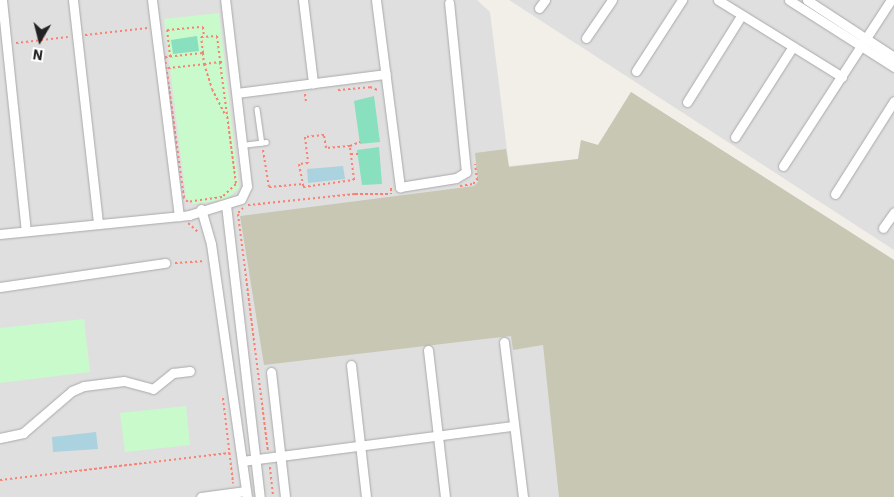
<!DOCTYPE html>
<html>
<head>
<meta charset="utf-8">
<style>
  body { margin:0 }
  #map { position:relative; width:894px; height:497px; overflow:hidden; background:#f2efe9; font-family:"IBM Plex Sans",sans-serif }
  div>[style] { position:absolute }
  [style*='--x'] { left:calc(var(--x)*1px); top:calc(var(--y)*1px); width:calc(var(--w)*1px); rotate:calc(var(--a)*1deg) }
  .residential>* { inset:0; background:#e0dfdf }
  .construction>* { inset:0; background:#c7c7b4 }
  .park>* { inset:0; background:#c8facc }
  .pitch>* { inset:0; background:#88e0be }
  .water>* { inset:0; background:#aad3df }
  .path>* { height:2px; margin-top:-1px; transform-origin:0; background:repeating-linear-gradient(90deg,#fa8072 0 2.5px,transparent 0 5px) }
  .roads { filter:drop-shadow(0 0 1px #a9a9a9) drop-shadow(0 0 1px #a9a9a9) }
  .lane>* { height:4.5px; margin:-2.25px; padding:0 2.25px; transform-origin:2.25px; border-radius:2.25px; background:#fff }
  .street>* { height:9px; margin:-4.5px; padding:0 4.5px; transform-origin:4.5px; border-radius:4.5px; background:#fff }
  span { translate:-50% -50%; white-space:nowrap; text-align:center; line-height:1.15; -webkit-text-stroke:4.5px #fff; paint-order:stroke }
  .north { position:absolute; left:15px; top:15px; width:50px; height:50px; -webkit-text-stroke:4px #fff; paint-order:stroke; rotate:188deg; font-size:14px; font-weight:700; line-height:20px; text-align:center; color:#222 }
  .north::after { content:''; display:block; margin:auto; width:18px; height:22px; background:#222; clip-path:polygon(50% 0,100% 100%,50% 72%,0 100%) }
</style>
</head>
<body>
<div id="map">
  <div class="residential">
    <div style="clip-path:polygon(0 0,477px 0,490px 12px,509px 166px,578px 159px,581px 140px,598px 145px,631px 92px,894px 260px,894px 497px,0 497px)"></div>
    <div style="clip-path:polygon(509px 0,894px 0,894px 250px)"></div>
  </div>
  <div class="construction">
    <div style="clip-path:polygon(631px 92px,894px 260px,894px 497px,559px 497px,543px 345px,513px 350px,511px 336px,264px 365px,240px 216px,474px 186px,478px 182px,475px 153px,506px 149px,509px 167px,578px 159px,581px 140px,598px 145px)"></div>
  </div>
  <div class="park">
    <div style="clip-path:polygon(219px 13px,239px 188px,227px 199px,193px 204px,186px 198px,164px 19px)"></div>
    <div style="clip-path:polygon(84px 319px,90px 372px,0 383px,0 328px)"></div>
    <div style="clip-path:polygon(186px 406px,190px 445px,125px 452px,120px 413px)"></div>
  </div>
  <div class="pitch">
    <div style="clip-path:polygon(197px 36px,199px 51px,173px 54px,171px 40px)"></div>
    <div style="clip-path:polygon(374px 96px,380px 142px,360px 144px,354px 101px)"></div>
    <div style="clip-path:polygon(379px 147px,382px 184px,362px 185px,357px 150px)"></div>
  </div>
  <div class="water">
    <div style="clip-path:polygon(343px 166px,345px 179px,308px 183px,307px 169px)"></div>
    <div style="clip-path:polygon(96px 432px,98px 449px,53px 452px,52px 437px)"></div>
  </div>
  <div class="path">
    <div style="--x:85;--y:35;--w:63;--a:-6.3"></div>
    <div style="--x:16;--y:43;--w:52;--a:-6.6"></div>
    <div style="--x:203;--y:53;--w:11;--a:85"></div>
    <div style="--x:204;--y:64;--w:16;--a:-7"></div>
    <div style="--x:220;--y:62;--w:123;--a:82.5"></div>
    <div style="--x:236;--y:184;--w:19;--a:137"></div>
    <div style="--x:222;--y:197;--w:34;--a:172"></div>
    <div style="--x:188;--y:202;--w:6;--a:-135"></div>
    <div style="--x:184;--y:198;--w:142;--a:-97.7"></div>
    <div style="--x:165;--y:57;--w:38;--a:-6"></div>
    <div style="--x:203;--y:53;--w:16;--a:-97"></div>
    <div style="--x:201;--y:37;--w:16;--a:-4"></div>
    <div style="--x:217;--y:36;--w:26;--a:83"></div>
    <div style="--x:220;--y:62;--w:4;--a:0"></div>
    <div style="--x:170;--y:57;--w:27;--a:-96"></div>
    <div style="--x:167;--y:30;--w:36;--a:-5"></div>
    <div style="--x:203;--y:27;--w:10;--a:84"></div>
    <div style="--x:168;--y:68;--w:36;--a:-6"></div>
    <div style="--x:204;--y:64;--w:26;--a:72"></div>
    <div style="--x:212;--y:89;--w:30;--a:63"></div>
    <div style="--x:338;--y:90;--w:32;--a:-5"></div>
    <div style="--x:370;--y:87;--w:9;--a:21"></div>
    <div style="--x:305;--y:94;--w:8;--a:83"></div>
    <div style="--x:350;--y:146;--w:11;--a:-22"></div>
    <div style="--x:263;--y:150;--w:37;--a:81"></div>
    <div style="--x:269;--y:187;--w:34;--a:-5"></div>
    <div style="--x:303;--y:184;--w:3;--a:90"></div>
    <div style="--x:303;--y:187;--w:51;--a:-7.8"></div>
    <div style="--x:354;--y:180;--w:34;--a:-97"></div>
    <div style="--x:350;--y:146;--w:24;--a:175"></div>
    <div style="--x:326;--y:148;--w:13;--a:-99"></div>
    <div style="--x:324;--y:135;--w:19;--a:174"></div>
    <div style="--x:305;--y:137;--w:26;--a:83"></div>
    <div style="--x:308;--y:163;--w:9;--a:174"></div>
    <div style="--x:299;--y:164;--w:20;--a:79"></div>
    <div style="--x:351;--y:154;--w:7;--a:0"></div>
    <div style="--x:460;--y:186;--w:13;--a:-9"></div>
    <div style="--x:473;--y:184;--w:6;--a:-45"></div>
    <div style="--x:477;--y:180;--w:16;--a:-97"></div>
    <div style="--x:391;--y:188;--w:6;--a:90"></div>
    <div style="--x:248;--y:205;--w:108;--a:-5.9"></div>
    <div style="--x:355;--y:194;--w:35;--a:0"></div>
    <div style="--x:238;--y:213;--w:7;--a:-45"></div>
    <div style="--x:238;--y:214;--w:238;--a:82.8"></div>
    <div style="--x:188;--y:223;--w:13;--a:42"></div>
    <div style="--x:175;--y:263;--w:30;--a:-4"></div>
    <div style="--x:223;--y:398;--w:86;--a:83.3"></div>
    <div style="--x:270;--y:467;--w:30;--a:84"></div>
    <div style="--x:0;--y:480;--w:231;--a:-6.7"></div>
  </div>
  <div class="roads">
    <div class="lane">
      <div style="--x:257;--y:109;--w:34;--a:82"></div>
      <div style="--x:242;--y:145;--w:24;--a:-7"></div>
    </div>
    <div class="street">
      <div style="--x:2;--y:0;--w:232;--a:84.1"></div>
      <div style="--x:73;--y:0;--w:223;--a:83.6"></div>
      <div style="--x:152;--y:0;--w:218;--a:82.9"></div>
      <div style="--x:303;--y:0;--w:84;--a:83.1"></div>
      <div style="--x:376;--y:0;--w:189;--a:82.7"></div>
      <div style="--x:400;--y:187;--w:57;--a:-9.1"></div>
      <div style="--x:456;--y:178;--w:12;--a:-31"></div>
      <div style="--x:466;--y:172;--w:170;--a:-95.7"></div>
      <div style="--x:718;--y:0;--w:146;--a:31.8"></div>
      <div style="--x:789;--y:0;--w:125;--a:32.5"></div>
      <div style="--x:807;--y:0;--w:104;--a:33.2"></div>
      <div style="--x:539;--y:8;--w:10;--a:-53"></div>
      <div style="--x:586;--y:38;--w:46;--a:-55.6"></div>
      <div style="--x:636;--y:71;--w:85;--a:-57.1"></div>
      <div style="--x:237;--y:93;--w:150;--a:-7.3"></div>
      <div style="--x:687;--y:102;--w:102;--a:-57.9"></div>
      <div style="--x:735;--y:137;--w:106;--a:-57.4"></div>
      <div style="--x:783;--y:166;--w:198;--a:-57"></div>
      <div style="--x:835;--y:194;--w:110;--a:-57.6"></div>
      <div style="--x:226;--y:205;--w:294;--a:83.4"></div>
      <div style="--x:201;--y:209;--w:36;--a:74"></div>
      <div style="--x:211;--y:244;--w:256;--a:81.9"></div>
      <div style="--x:883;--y:228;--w:19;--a:-55"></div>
      <div style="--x:0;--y:234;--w:190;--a:-5.7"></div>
      <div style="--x:189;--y:215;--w:54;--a:-17.1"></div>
      <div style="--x:241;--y:199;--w:14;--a:-65"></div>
      <div style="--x:247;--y:186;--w:187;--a:-96.7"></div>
      <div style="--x:0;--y:287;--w:167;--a:-8.3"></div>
      <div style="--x:504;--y:342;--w:156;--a:83"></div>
      <div style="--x:428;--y:350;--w:148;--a:83.4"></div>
      <div style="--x:351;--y:365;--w:133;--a:83.5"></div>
      <div style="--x:271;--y:372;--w:126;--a:83.6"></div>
      <div style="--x:0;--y:438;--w:24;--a:-12"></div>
      <div style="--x:23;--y:433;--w:65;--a:-40.6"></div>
      <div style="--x:72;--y:391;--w:13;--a:-23"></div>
      <div style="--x:84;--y:386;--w:40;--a:-7.1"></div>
      <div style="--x:124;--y:381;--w:30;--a:15"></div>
      <div style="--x:153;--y:389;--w:26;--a:-39"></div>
      <div style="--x:173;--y:373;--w:17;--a:-7"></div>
      <div style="--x:242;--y:461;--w:273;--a:-7.4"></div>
      <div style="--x:201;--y:497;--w:45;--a:-7.6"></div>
    </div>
  </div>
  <div class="north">N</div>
</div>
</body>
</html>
